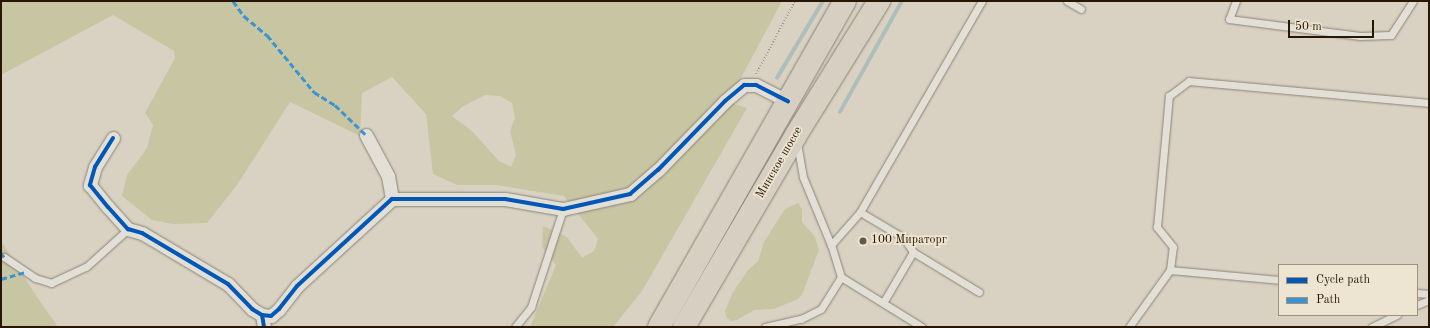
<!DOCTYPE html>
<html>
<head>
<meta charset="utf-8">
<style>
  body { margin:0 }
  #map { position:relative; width:1430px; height:328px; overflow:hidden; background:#d9d2c2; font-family:"Old Standard TT",serif }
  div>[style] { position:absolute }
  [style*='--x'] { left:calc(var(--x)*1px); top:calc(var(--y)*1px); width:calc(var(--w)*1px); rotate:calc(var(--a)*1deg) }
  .green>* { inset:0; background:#c8c5a3 }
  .stream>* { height:3.5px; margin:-1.75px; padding:0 1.75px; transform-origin:1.75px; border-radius:1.75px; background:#aebebd }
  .path>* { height:2px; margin-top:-1px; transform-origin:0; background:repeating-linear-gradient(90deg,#9e9991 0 1px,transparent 0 3px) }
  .roads { filter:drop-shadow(0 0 1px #8a8478) drop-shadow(0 0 1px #8a8478) }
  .lane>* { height:7px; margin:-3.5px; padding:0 3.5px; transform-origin:3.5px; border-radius:3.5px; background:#e2dfd6 }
  .street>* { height:13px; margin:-6.5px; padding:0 6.5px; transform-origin:6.5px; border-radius:6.5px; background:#e2dfd6 }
  .highway>* { height:22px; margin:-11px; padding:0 11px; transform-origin:11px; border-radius:11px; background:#d6cfc2 }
  .quiet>* { height:3px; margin-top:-1.5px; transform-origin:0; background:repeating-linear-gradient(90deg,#3b93d1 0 6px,transparent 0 9px) }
  .cycleway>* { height:4px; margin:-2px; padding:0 2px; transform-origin:2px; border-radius:2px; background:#0057b8 }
  .dots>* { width:11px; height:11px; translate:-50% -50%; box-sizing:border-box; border:2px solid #ede4d1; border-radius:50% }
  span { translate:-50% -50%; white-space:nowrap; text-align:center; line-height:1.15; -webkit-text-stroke:3.5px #ede4d1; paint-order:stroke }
  .street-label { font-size:12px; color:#271702 }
  .poi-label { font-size:12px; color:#271702 }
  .left { translate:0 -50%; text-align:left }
  .frame { position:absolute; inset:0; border:2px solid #271702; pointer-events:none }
  .legend { position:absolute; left:1278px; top:264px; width:140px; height:52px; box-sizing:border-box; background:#ede4d1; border:1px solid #9e927e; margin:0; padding:5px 7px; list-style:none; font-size:12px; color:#271702 }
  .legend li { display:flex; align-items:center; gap:8px; height:20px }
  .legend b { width:20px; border:1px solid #9e927e }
  .scale { position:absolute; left:1288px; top:20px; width:86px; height:18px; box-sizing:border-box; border:2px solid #271702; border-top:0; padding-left:5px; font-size:12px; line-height:14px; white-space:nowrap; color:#271702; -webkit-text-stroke:3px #ede4d1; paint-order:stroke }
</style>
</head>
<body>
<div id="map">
  <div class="green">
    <div style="clip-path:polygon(evenodd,1px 1px,782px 1px,728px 102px,747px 108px,642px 291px,613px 327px,530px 327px,556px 265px,542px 247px,543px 226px,567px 237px,582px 258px,594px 251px,598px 239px,564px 196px,496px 185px,457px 185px,433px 174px,426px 114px,392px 77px,362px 93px,360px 136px,290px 102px,237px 185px,207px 223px,173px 224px,152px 220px,122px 196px,127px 175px,147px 148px,153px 125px,145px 113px,175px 58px,174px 51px,113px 15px,1px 75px,1px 1px,485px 95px,500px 96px,512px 103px,515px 118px,510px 131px,516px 155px,511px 167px,499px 161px,473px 132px,452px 116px,462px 107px,485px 95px)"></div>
    <div style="clip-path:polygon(798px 203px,802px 209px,802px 222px,815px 237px,819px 250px,802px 295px,798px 299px,774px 309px,754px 310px,737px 320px,731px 321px,726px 317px,725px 311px,733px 292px,748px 270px,758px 261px,764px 242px,785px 209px)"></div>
    <div style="clip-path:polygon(1px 241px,37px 297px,58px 327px,1px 327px)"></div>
  </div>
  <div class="stream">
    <div style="--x:777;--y:78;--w:90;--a:-59.1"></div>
    <div style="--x:840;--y:112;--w:127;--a:-60.8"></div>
  </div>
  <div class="path">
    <div style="--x:756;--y:74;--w:83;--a:-61.9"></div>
  </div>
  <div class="roads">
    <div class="lane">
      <div style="--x:1067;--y:1;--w:16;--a:30"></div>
      <div style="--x:1236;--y:1;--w:19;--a:111"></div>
      <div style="--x:1229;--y:19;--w:132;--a:7.4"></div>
      <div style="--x:1360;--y:36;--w:31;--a:-2"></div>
      <div style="--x:1391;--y:35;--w:40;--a:-57.1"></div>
      <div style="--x:860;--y:212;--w:51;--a:30.6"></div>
      <div style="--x:904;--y:238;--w:17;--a:57"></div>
      <div style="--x:913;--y:252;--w:59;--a:120.5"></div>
      <div style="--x:831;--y:245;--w:44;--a:-48.7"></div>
      <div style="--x:860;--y:212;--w:244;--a:-60"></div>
      <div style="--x:913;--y:252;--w:77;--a:31.2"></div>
      <div style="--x:4;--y:257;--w:37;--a:34"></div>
      <div style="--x:35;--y:278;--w:17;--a:17"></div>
      <div style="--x:51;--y:283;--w:38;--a:-25"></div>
      <div style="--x:86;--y:267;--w:57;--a:-42.1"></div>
      <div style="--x:1170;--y:270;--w:109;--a:5.2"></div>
      <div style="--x:841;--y:277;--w:95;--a:31.7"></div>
      <div style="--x:1417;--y:293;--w:12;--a:5"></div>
      <div style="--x:1417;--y:305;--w:13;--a:-23"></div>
      <div style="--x:515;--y:327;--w:26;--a:-51"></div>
      <div style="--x:531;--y:307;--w:103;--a:-71.9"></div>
      <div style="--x:765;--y:327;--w:37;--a:-13"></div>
      <div style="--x:801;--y:319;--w:22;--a:-27"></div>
      <div style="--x:821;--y:309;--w:38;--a:-58"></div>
      <div style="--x:841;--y:277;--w:34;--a:-107"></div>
      <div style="--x:831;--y:245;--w:74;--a:-112.4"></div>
      <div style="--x:803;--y:177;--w:34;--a:-100"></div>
      <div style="--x:1129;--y:327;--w:70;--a:-54.3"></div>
      <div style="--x:1170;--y:270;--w:23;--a:-83"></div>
      <div style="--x:1173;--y:247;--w:26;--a:-129"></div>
      <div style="--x:1157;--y:227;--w:132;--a:-84.8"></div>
      <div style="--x:1169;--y:96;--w:25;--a:-37"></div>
      <div style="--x:1189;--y:81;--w:241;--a:5.2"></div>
      <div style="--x:1372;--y:327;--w:28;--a:-26"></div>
    </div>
    <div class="street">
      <div style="--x:366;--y:135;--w:47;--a:61.8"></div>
      <div style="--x:388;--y:176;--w:23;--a:80"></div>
      <div style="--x:113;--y:138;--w:34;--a:122"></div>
      <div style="--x:95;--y:167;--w:19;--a:106"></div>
      <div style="--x:90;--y:185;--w:28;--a:51"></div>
      <div style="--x:108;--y:207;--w:30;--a:48"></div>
      <div style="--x:128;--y:229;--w:15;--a:16"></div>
      <div style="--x:142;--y:233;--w:100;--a:30.7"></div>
      <div style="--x:228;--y:284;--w:35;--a:46"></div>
      <div style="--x:252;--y:309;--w:12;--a:31"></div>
      <div style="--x:264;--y:327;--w:12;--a:-99"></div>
      <div style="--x:262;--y:315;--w:9;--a:6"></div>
      <div style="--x:271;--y:316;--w:11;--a:-41"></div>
      <div style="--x:279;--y:309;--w:29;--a:-52"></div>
      <div style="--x:297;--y:286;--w:129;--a:-42.5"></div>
      <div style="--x:392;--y:199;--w:113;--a:0"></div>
      <div style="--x:505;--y:199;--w:59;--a:9.8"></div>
      <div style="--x:563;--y:209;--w:69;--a:-12.6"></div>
      <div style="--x:630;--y:194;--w:37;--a:-41"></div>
      <div style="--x:658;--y:170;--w:96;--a:-45.8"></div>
      <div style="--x:725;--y:101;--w:25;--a:-40"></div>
      <div style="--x:744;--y:85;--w:12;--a:0"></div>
      <div style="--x:756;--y:85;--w:36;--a:27"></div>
    </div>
    <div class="highway">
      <div style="--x:659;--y:327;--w:375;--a:-60.3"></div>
      <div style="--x:684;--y:327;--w:222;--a:-59.7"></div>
      <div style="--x:796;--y:135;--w:158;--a:-58.2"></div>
    </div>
  </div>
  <div class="quiet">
    <div style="--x:233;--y:1;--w:19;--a:54"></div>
    <div style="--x:244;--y:16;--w:30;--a:40"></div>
    <div style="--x:267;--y:35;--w:74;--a:50.5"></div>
    <div style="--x:314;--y:92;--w:25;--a:32"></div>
    <div style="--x:335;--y:105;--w:43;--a:44.1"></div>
    <div style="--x:1;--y:253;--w:5;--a:53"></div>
    <div style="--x:1;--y:279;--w:25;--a:-16"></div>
  </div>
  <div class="cycleway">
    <div style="--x:113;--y:138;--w:34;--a:122"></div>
    <div style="--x:95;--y:167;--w:19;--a:106"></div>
    <div style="--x:90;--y:185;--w:28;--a:51"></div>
    <div style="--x:108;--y:207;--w:30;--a:48"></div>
    <div style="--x:128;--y:229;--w:15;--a:16"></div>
    <div style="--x:142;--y:233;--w:100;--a:30.7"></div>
    <div style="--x:228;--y:284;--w:35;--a:46"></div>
    <div style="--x:252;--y:309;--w:12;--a:31"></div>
    <div style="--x:264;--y:327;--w:12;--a:-99"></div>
    <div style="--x:262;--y:315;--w:9;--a:6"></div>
    <div style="--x:271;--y:316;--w:11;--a:-41"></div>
    <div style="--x:279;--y:309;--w:29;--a:-52"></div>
    <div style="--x:297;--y:286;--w:129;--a:-42.5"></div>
    <div style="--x:392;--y:199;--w:113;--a:0"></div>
    <div style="--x:505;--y:199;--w:59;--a:9.8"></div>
    <div style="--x:563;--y:209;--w:69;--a:-12.6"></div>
    <div style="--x:630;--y:194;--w:37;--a:-41"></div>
    <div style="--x:658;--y:170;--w:96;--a:-45.8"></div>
    <div style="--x:725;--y:101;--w:25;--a:-40"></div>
    <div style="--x:744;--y:85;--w:12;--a:0"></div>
    <div style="--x:756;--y:85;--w:36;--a:27"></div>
  </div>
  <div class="dots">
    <div style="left:863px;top:241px;background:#655845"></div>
  </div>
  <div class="street-label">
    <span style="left:780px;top:163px;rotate:-60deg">Минское шоссе</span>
  </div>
  <div class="poi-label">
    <span class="left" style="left:871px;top:241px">100 Мираторг</span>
  </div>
  <div class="frame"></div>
  <ul class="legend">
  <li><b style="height:5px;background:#0057b8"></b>Cycle path</li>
  <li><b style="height:5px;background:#3b93d1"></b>Path</li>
  </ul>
  <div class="scale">50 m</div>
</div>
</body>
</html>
